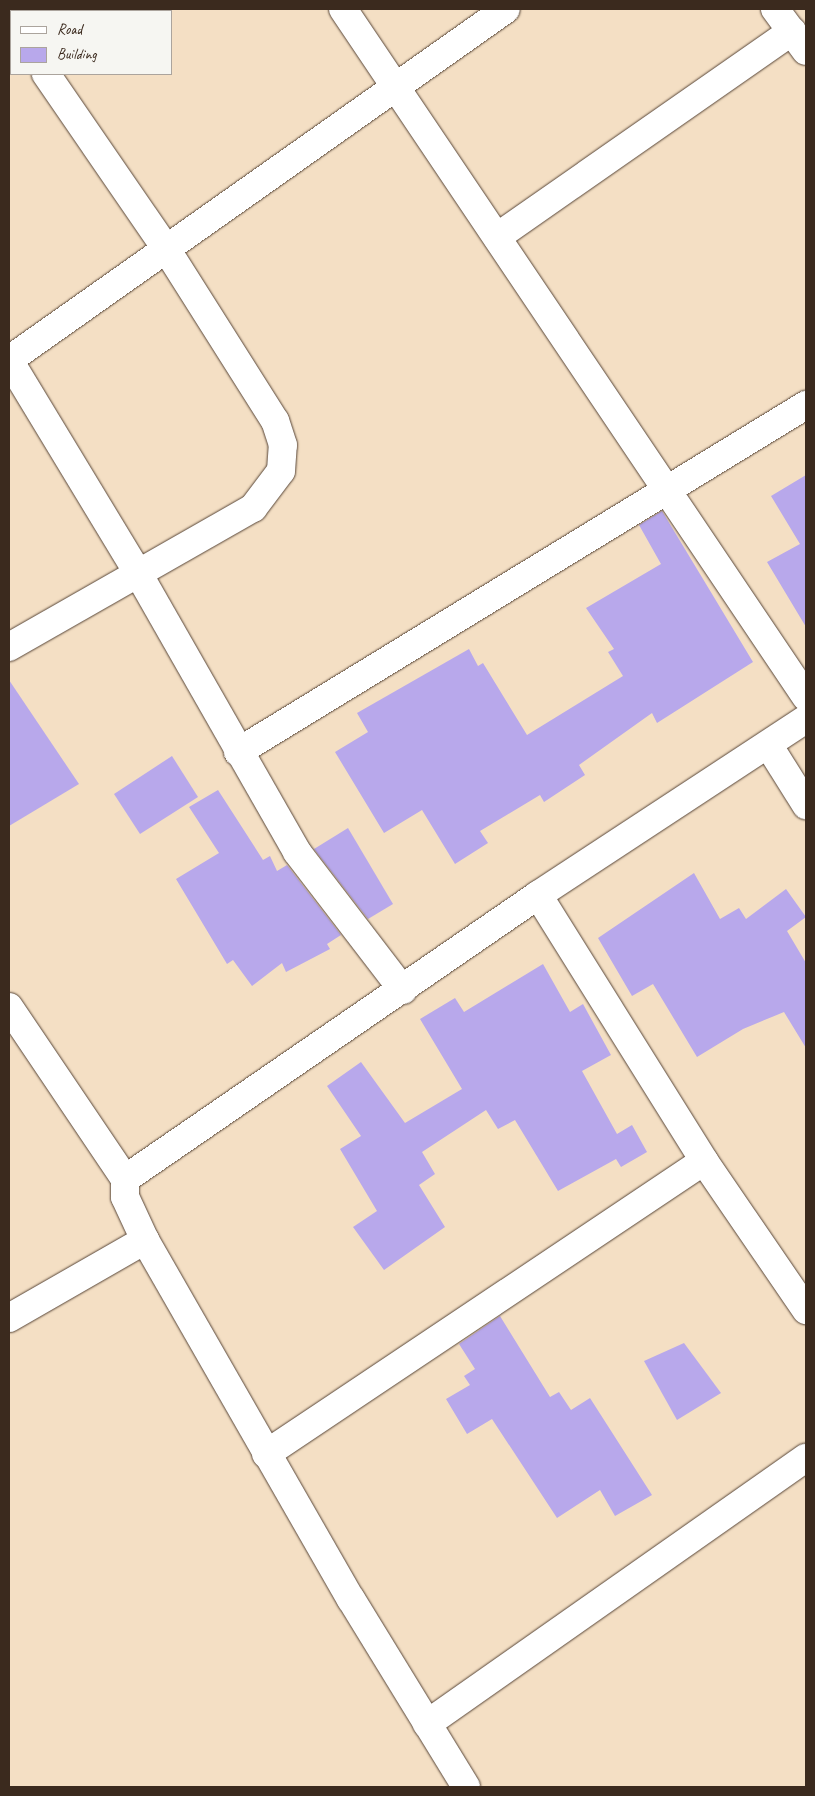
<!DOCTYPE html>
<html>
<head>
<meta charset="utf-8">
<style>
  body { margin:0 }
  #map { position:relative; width:815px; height:1796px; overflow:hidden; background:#f4dfc4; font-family:Caveat,sans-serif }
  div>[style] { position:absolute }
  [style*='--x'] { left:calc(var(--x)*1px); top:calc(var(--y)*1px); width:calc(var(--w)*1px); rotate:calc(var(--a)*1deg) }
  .building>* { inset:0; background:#b8a8eb }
  .roads { filter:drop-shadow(0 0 1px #574537) drop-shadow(0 0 1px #574537) }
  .minor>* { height:28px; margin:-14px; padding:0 14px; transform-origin:14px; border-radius:14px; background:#fff }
  .tertiary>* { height:28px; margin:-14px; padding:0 14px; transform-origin:14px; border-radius:14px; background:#fff }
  span { translate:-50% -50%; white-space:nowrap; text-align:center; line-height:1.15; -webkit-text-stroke:4px #f6f6f2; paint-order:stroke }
  .frame { position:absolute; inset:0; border:10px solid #3b2a1e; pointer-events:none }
  .legend { position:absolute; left:10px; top:10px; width:162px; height:65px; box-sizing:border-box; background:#f6f6f2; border:1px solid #aba49d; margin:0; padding:6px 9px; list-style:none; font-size:15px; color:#3b2a1e }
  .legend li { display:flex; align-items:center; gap:10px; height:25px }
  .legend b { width:25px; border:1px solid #aba49d }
</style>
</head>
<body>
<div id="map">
  <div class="building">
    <div style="clip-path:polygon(806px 475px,806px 627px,767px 562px,800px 544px,771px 496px)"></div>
    <div style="clip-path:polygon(662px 511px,753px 662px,657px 723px,652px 713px,579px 765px,585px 775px,544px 802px,540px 795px,480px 831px,488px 843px,455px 864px,422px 810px,384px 833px,335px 752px,368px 732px,357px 713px,469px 649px,478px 666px,483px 663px,527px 735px,623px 676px,608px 652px,614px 649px,586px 608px,661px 564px,639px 525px)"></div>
    <div style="clip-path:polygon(9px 680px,79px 784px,9px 826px)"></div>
    <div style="clip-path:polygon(172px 756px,198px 797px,140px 834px,114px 794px)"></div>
    <div style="clip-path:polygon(218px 790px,263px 860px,270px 856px,277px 871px,287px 865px,341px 935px,327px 944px,330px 949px,286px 972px,282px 963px,252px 986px,233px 960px,227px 964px,176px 879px,219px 853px,189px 807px)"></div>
    <div style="clip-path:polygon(348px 828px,393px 904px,368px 919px,314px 849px)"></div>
    <div style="clip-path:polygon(694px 873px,720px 919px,739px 908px,746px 919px,786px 889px,806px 917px,787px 931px,806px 963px,806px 1048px,784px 1012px,743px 1029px,697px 1057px,653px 984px,632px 996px,598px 938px)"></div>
    <div style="clip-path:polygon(543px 964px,570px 1012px,583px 1004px,611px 1055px,582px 1071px,617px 1134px,632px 1125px,647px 1152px,621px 1167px,616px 1159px,558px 1191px,515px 1120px,498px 1129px,486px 1110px,422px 1152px,435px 1174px,419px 1185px,445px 1227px,384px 1270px,353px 1227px,377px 1211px,340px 1149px,361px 1136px,327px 1086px,361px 1062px,405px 1123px,462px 1089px,420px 1019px,455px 998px,464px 1012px)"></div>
    <div style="clip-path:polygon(500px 1316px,550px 1397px,559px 1392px,571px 1410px,590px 1398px,652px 1495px,615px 1516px,600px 1490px,557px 1518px,492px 1419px,467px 1434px,446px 1399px,470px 1385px,464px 1376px,475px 1369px,459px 1344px)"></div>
    <div style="clip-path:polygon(684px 1343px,721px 1393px,677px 1420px,644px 1361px)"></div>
  </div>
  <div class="roads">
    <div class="minor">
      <div style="--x:343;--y:9;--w:829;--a:56.06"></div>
      <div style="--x:775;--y:9;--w:52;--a:53.6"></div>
      <div style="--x:9;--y:19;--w:4;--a:63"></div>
      <div style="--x:497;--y:237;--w:360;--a:-34.9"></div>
      <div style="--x:9;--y:360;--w:249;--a:58.8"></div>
      <div style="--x:138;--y:573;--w:321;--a:60.3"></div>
      <div style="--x:297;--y:852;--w:174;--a:52.5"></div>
      <div style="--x:9;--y:360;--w:608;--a:-35.23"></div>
      <div style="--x:9;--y:647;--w:281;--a:-29.7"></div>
      <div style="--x:253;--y:508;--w:46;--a:-52.9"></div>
      <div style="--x:281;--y:471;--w:26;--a:-86"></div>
      <div style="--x:283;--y:445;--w:25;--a:-108"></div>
      <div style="--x:275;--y:421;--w:202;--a:-122.3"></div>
      <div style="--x:167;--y:250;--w:214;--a:-124.5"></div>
      <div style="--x:769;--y:746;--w:70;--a:57.9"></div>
      <div style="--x:238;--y:752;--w:666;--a:-31.42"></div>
      <div style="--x:538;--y:895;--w:314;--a:58"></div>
      <div style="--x:704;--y:1161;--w:181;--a:55.6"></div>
      <div style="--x:9;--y:1318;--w:157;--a:-29.8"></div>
      <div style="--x:266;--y:1454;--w:527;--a:-33.78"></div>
      <div style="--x:427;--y:1724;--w:463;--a:-35.1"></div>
    </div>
    <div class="tertiary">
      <div style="--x:9;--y:1007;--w:207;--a:56"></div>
      <div style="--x:125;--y:1179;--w:18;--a:90"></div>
      <div style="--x:125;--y:1197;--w:47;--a:65.1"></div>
      <div style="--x:145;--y:1240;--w:414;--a:60.2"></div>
      <div style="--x:351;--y:1599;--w:220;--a:58.5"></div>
      <div style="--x:125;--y:1179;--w:501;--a:-34.51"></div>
      <div style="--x:538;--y:895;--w:321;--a:-33.3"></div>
    </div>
  </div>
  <div class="frame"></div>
  <ul class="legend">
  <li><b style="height:6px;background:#fff"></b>Road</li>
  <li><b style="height:14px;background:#b8a8eb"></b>Building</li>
  </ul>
</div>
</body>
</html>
